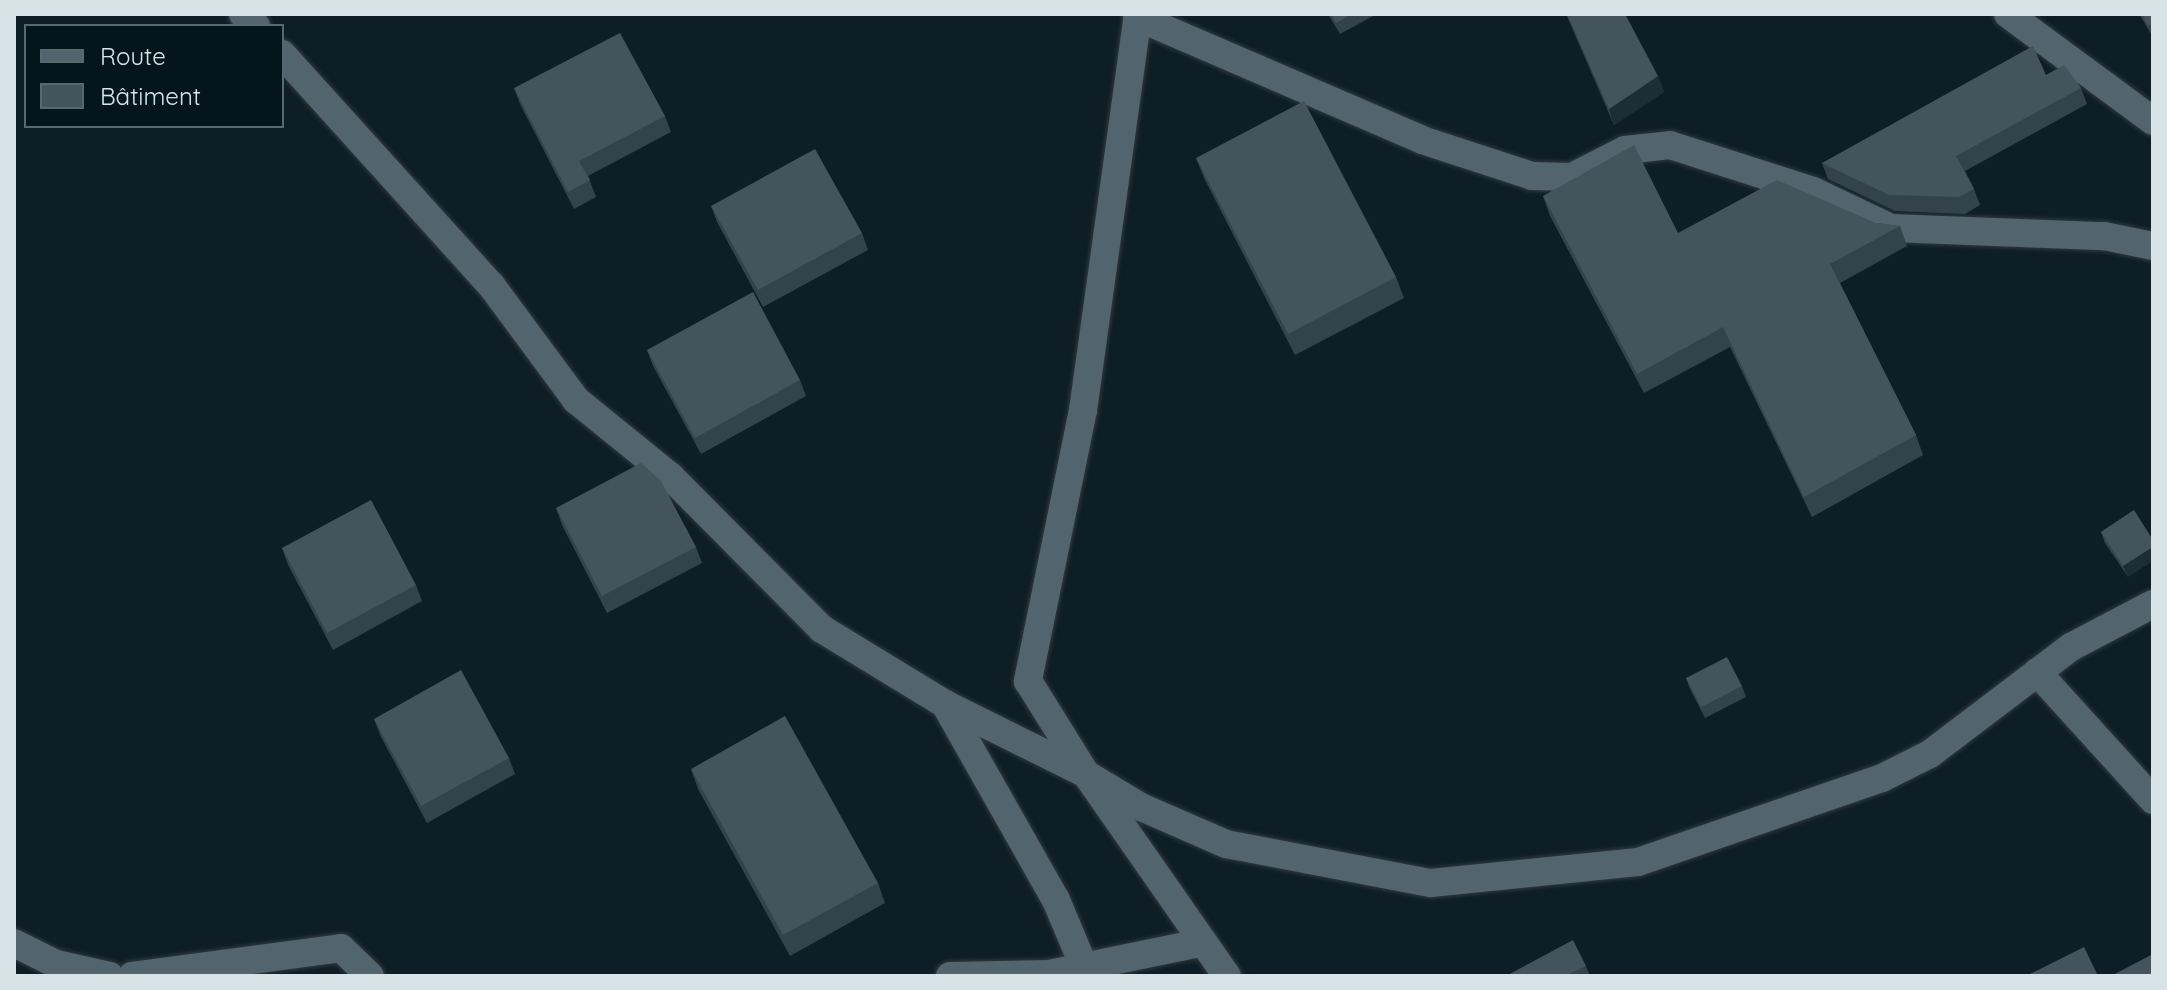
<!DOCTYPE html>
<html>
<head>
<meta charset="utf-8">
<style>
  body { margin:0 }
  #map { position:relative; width:2167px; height:990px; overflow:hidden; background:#0e1e26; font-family:Quicksand,sans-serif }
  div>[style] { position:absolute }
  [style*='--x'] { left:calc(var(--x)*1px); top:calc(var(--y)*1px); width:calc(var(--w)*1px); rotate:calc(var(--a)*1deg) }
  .roads { filter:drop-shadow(0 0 2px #30383e) drop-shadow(0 0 2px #30383e) }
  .street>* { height:28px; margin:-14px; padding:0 14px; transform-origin:14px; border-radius:14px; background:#52646e }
  .wall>* { inset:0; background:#32434b }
  .shaded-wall>* { inset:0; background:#1c2d35 }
  .building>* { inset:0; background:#44545c }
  span { translate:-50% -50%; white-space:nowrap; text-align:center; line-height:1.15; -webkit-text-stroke:8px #05151c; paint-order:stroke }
  .frame { position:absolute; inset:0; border:16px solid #d8e3e8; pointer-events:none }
  .legend { position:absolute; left:24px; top:24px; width:260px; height:104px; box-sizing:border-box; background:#05151c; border:2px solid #59676e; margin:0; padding:10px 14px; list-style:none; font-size:24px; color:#d8e3e8 }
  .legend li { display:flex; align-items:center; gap:16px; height:40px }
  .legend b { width:40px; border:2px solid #59676e }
</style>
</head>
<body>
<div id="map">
  <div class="roads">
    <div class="street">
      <div style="--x:243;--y:14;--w:18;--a:43"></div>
      <div style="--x:1138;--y:14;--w:400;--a:97.9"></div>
      <div style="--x:1083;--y:410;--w:277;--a:101.5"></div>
      <div style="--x:1028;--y:681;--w:110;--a:58.1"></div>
      <div style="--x:1086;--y:774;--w:64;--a:31"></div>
      <div style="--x:1141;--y:807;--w:93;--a:23.5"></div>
      <div style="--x:1226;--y:844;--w:209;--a:10.8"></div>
      <div style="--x:1431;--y:883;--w:208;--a:-5.8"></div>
      <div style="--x:1638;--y:862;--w:258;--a:-19"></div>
      <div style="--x:1882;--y:778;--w:54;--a:-26.6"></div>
      <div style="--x:1930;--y:754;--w:177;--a:-37.2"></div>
      <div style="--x:2071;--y:647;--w:93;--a:-27.7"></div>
      <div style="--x:2008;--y:14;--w:180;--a:36.4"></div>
      <div style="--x:1137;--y:17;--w:310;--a:23.3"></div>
      <div style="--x:1422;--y:140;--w:116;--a:18.1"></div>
      <div style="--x:1532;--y:176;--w:40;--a:1.4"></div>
      <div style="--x:1572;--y:177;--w:59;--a:-27"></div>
      <div style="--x:1625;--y:150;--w:45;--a:-6.3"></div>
      <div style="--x:1670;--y:145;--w:150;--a:17.8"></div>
      <div style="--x:1813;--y:191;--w:86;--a:25.4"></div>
      <div style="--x:1891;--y:228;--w:213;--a:2.2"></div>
      <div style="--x:2104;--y:236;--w:50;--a:11.5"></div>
      <div style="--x:282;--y:54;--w:312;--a:47.9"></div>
      <div style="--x:491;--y:285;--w:143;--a:53.5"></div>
      <div style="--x:576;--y:400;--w:122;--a:39"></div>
      <div style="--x:671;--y:477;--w:214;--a:45.2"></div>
      <div style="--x:822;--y:629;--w:144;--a:31.4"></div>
      <div style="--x:945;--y:704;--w:157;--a:26.4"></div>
      <div style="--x:1086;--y:774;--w:246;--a:55.1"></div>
      <div style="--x:2037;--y:672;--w:173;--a:47.8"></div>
      <div style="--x:945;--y:704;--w:225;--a:60.5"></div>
      <div style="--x:1056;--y:900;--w:82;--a:67.2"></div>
      <div style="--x:14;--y:943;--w:47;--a:26.6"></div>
      <div style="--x:56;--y:964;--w:55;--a:12.5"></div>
      <div style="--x:132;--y:976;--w:211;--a:-7.6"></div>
      <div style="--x:341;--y:948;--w:40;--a:44"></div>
      <div style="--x:950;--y:976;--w:99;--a:-1.2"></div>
      <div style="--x:1049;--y:974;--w:154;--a:-11.6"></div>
    </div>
  </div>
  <div class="wall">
    <div style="clip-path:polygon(1328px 14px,1377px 14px,1340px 34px)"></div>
    <div style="clip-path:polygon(1566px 14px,1658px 76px,1664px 92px,1614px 125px)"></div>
    <div style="clip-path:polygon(2139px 14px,2153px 14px,2153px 37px)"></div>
    <div style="clip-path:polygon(2046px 75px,2081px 88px,2087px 104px,1965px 171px,1974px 189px,1980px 205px,1965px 214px,1895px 211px,1828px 179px,1822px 163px)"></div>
    <div style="clip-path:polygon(514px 88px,665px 116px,671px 132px,588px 176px,596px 197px,574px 209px,520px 104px)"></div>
    <div style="clip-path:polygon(1196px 158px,1396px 277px,1404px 298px,1295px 355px,1204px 178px)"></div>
    <div style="clip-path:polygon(1543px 196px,1678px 233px,1876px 223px,1900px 226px,1907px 246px,1840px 283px,1916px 435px,1923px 455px,1812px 517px,1730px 347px,1644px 393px,1550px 216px)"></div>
    <div style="clip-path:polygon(711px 206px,862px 233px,868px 250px,763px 307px,717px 222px)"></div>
    <div style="clip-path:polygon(647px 350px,800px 380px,806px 396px,701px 454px,653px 366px)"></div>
    <div style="clip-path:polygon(556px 508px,696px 547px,702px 563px,607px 613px,562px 525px)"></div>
    <div style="clip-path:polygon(2134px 510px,2128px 577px,2105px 543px,2101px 532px)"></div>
    <div style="clip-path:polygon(282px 548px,416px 585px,422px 601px,333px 650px,288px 565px)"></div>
    <div style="clip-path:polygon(1686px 678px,1742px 686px,1746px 697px,1705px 718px,1690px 689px)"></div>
    <div style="clip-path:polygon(374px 719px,509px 758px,515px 774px,427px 823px,380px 735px)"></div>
    <div style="clip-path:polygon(691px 769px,878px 883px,885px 903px,790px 956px,698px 789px)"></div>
    <div style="clip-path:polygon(1586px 966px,1590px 976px,1506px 976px)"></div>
  </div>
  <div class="shaded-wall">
    <div style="clip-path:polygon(1658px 76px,1664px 92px,1614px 125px,1609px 109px)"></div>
    <div style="clip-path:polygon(2153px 547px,2153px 561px,2128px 577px,2123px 566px)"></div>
  </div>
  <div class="building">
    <div style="clip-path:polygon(1331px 14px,1352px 14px,1336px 23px)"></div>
    <div style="clip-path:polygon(1567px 14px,1625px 14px,1658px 76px,1609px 109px)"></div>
    <div style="clip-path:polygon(2142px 14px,2153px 14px,2153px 23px,2148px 26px)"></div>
    <div style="clip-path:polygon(620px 33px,665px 116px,579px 161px,590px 180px,568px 192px,514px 88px)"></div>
    <div style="clip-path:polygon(2033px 46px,2046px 75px,2064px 65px,2081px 88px,1956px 156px,1974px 189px,1959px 197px,1889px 195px,1822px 163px)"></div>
    <div style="clip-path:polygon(1304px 101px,1396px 277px,1288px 334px,1196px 158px)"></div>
    <div style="clip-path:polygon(1634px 145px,1678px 233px,1777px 180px,1876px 223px,1900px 226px,1830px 264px,1916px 435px,1804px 497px,1723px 327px,1637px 374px,1543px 196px)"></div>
    <div style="clip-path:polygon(815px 149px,862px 233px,758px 290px,711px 206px)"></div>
    <div style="clip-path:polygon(753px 292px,800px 380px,695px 438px,647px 350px)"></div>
    <div style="clip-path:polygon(641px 463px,661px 481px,696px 547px,602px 596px,556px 508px)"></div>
    <div style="clip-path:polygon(371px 500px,416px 585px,327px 633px,282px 548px)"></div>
    <div style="clip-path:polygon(2134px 510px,2153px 540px,2153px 547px,2123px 566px,2101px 532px)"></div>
    <div style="clip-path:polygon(1727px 657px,1742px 686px,1701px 707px,1686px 678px)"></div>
    <div style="clip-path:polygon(461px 670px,509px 758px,421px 806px,374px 719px)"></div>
    <div style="clip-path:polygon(785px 716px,878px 883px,783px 935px,691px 769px)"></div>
    <div style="clip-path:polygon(1573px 940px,1586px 966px,1565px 976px,1506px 976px)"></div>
    <div style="clip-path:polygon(2084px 947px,2098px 976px,2026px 976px)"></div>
    <div style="clip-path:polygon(2151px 955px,2153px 959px,2153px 976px,2111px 976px)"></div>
  </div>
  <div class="frame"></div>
  <ul class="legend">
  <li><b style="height:10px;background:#52646e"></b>Route</li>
  <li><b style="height:22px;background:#44545c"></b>Bâtiment</li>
  </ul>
</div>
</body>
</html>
